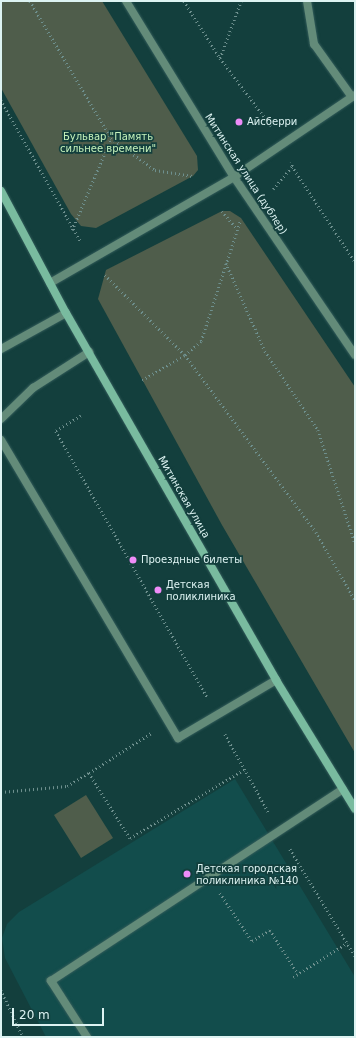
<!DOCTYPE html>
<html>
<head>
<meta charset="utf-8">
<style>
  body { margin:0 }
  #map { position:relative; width:356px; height:1038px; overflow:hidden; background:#133f3d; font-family:"DejaVu Sans",sans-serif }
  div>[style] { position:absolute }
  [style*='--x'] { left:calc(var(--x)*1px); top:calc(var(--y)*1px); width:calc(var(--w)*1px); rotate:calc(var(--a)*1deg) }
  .built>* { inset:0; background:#124d4c }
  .green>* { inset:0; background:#4f5d4b }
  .path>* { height:2.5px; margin-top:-1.25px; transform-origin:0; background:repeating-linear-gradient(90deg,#6e908e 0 1px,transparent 0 4px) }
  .roads { filter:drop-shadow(0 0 1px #335c5a) drop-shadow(0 0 1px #335c5a) }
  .service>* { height:8px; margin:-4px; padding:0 4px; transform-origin:4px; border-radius:4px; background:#638b79 }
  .minor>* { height:8px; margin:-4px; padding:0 4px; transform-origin:4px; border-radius:4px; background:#638b79 }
  .secondary>* { height:8px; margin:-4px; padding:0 4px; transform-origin:4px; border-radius:4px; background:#79bb9f }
  .dots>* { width:11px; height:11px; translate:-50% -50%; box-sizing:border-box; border:2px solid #133f3d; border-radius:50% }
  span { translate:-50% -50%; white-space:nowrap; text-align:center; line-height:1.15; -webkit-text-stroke:3.5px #133f3d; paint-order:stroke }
  .poi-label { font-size:10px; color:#ddf3f2 }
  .left { translate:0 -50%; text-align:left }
  .park-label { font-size:10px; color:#c6f2bb }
  .street-label { font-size:10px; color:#ddf3f2 }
  .frame { position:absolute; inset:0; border:2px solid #ddf3f2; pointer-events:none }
  .scale { position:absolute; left:12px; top:1008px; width:92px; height:18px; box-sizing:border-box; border:2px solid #ddf3f2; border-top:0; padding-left:5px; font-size:12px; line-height:14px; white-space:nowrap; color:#ddf3f2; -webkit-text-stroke:3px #133f3d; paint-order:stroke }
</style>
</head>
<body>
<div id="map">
  <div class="built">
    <div style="clip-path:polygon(235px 779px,355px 977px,355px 1037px,46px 1037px,5px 958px,2px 938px,7px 924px,19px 912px)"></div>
  </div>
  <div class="green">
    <div style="clip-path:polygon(1px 1px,102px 1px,197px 156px,198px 170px,193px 176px,96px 228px,81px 226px,71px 214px,1px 88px)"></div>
    <div style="clip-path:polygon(222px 211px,230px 211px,241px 218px,355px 387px,355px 753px,222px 525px,98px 299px,106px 270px)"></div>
    <div style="clip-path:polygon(86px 795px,113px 838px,81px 858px,54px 815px)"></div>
  </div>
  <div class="path">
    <div style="--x:30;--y:1;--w:159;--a:59.4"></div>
    <div style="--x:111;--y:138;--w:54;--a:36"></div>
    <div style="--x:155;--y:170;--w:38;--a:9"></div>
    <div style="--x:184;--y:1;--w:67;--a:57.7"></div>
    <div style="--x:220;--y:58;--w:86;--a:53"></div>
    <div style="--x:220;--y:58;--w:61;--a:-69.8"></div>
    <div style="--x:1;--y:100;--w:163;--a:60.6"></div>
    <div style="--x:292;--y:166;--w:115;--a:56.7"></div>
    <div style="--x:273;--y:189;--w:30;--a:-50"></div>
    <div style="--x:292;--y:166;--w:4;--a:-104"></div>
    <div style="--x:222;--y:211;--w:23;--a:50"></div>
    <div style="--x:72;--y:230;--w:100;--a:-67"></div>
    <div style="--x:226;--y:263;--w:96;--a:66.1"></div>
    <div style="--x:265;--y:351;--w:95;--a:56.1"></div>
    <div style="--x:318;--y:430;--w:119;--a:71.9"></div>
    <div style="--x:105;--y:275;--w:113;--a:45"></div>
    <div style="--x:185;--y:355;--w:220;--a:53.5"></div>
    <div style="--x:316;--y:532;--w:78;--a:60.2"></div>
    <div style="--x:142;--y:380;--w:50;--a:-30.2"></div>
    <div style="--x:185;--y:355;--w:21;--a:-41"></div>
    <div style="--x:201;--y:341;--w:126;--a:-72"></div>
    <div style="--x:81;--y:416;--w:29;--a:149"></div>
    <div style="--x:56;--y:431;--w:306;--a:60.4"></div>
    <div style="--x:225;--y:734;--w:90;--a:60.9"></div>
    <div style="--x:89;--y:773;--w:74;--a:-32.8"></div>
    <div style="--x:1;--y:792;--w:66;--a:-5.2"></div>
    <div style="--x:67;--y:786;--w:26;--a:-31"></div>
    <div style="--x:89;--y:773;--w:77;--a:57.8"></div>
    <div style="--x:130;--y:838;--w:134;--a:-31"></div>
    <div style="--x:290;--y:849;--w:125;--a:58.7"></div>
    <div style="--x:220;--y:893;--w:58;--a:56.3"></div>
    <div style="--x:252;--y:941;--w:21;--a:-31"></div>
    <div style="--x:270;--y:930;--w:52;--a:57.5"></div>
    <div style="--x:293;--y:977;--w:64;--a:-32.2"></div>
    <div style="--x:1;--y:990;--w:52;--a:64.9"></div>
  </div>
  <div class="roads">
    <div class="service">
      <div style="--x:307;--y:1;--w:44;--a:80.8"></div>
      <div style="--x:314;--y:44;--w:65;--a:54.4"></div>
      <div style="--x:234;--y:177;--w:146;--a:-34.1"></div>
      <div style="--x:1;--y:349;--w:74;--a:-29"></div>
      <div style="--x:1;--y:440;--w:347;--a:59.3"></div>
      <div style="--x:178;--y:738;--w:114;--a:-30.6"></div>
      <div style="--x:87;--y:1037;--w:67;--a:-122.7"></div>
      <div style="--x:51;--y:981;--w:349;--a:-33.3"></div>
    </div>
    <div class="minor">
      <div style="--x:126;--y:1;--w:206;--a:58.5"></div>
      <div style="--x:234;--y:177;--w:215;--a:55.8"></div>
      <div style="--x:50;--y:283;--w:212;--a:-29.9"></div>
      <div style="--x:1;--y:419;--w:45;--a:-44.1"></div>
      <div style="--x:33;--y:388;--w:67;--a:-32.7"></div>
    </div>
    <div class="secondary">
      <div style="--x:1;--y:191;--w:138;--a:62"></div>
      <div style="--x:66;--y:313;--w:423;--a:60.2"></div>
      <div style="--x:276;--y:680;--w:151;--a:58.5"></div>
    </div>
  </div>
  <div class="dots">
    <div style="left:239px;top:122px;background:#ee8cf8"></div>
    <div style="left:133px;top:560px;background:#ee8cf8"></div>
    <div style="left:158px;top:590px;background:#ee8cf8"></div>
    <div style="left:187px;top:874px;background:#ee8cf8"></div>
  </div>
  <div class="poi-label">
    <span class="left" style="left:247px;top:122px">Айсберри</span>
    <span class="left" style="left:141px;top:560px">Проездные билеты</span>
    <span class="left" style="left:166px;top:590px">Детская<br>поликлиника</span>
    <span class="left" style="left:196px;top:874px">Детская городская<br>поликлиника №140</span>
  </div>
  <div class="park-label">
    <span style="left:108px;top:142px">Бульвар "Память<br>сильнее времени"</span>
  </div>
  <div class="street-label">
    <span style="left:246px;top:174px;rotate:57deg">Митинская улица (дублер)</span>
    <span style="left:184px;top:497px;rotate:60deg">Митинская улица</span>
  </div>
  <div class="frame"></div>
  <div class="scale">20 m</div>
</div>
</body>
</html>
